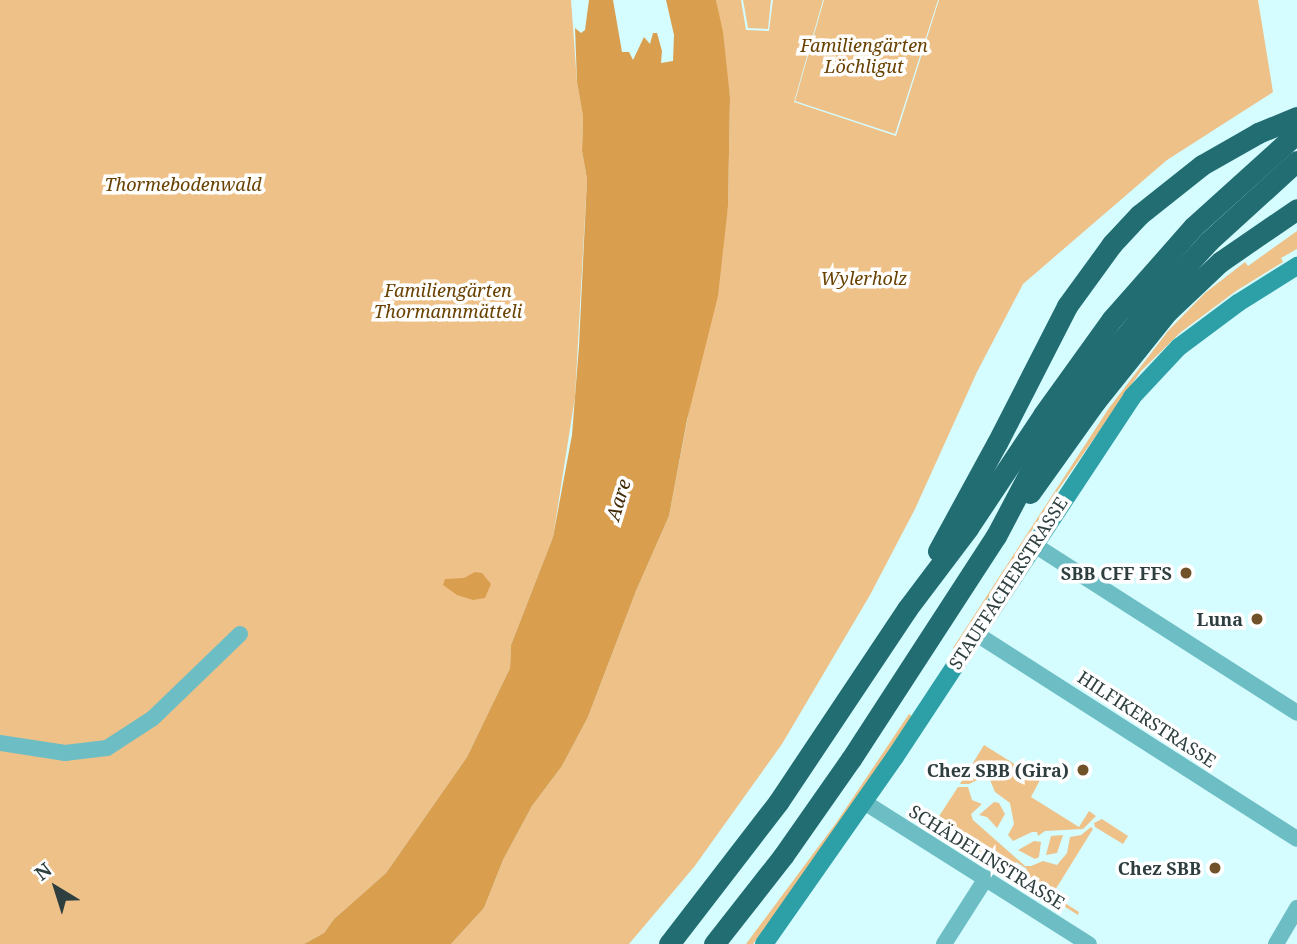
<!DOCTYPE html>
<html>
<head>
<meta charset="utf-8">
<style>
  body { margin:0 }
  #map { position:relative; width:1297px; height:944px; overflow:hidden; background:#d5fcff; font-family:"Noto Serif",serif }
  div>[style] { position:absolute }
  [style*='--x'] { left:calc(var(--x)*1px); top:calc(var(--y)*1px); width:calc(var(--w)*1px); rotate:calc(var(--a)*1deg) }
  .green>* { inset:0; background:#eec189 }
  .water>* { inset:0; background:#da9e4f }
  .street>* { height:16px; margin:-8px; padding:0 8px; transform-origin:8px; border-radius:8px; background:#6cbec4 }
  .secondary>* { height:18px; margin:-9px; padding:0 9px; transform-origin:9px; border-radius:9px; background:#2d9fa6 }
  .highway>* { height:21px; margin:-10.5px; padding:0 10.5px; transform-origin:10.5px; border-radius:10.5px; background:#226d72 }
  .dots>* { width:19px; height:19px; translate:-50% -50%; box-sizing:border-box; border:4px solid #fff; border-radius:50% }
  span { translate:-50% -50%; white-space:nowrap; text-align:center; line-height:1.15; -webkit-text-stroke:7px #fff; paint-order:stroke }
  .park-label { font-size:18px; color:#694100; font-style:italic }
  .poi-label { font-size:18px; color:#2f3f40; font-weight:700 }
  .right { translate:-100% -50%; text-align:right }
  .street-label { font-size:18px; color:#2f3f40 }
  .water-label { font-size:19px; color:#422a06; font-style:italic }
  .north { position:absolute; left:21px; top:853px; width:70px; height:70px; -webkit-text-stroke:5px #fff; paint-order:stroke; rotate:322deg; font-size:19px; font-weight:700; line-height:28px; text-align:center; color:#2f3f40 }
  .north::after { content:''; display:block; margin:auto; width:24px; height:32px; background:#2f3f40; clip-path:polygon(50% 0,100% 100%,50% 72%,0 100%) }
</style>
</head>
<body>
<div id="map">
  <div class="green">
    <div style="clip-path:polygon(0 0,571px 0,577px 82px,583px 115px,582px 151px,587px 179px,575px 397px,553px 537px,511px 645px,510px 668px,467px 757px,386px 873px,334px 919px,324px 933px,304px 944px,0 944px)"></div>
    <div style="clip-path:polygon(716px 0,741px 0,746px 30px,769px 31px,773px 0,823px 0,794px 102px,896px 136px,939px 0,1258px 0,1273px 92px,1167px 160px,1023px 284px,977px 372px,915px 509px,870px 595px,782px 744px,694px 867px,629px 944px,451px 944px,484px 908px,503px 860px,532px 806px,562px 766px,588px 717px,636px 591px,669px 516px,728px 206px,730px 97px)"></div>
    <div style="clip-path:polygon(743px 0,771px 0,768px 29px,748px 28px)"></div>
    <div style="clip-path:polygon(824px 0,938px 0,895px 134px,795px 101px)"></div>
    <div style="clip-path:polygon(1297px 231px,1297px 249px,1281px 258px,1283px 262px,1236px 291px,1181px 332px,1141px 371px,1056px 493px,955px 649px,953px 648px,1109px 408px,1168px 331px,1205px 293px,1245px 262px,1248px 266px)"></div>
    <div style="clip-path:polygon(909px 714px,912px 716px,839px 825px,753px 944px,746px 944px,836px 823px)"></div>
    <div style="clip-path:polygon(984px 745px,1040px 780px,1031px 797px,1079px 827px,1089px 811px,1096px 816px,1083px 829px,1045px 831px,1038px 836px,1037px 832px,1032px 832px,1013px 841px,1008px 835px,1014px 824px,1010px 803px,995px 792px,988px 775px,969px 784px,960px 784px)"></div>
    <div style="clip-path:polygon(958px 787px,968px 787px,972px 800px,982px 804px,971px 814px,973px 820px,1025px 866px,1031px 866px,1043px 861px,1057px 865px,1067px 853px,1070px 837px,1081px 835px,1091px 827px,1093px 829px,1052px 895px,1079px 912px,1078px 915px,1021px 879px,1027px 869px,1016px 862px,1009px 871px,934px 824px)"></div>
    <div style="clip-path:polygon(994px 802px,999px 803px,1005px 814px,997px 828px,987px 817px,979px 815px)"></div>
    <div style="clip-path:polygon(1102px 819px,1128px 836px,1123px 844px,1095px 827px,1094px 823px)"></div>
    <div style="clip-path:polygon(1063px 835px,1057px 853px,1046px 855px,1051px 836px)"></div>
    <div style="clip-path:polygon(1034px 841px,1041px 842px,1039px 857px,1035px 859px,1018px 850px)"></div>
  </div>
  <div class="water">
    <div style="clip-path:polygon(589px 0,613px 0,622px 52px,629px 52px,633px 60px,644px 37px,650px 44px,653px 33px,657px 33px,662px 51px,661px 63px,673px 61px,674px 35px,666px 0,716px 0,723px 32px,730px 97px,728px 206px,718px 296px,687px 420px,669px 516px,636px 591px,588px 717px,562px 766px,532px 806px,503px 860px,484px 908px,451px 944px,304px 944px,324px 933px,334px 919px,386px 873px,467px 757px,510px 668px,511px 645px,553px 537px,572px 435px,579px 346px,587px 179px,582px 151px,583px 116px,577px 82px,575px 28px,581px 33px,585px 30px)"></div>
    <div style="clip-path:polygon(475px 572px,482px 573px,491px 584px,485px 598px,473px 600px,457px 595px,443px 585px,445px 579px,464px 578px)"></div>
  </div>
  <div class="street">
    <div style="--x:1033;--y:544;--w:313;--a:32.6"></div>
    <div style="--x:975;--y:633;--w:382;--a:32.6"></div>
    <div style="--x:0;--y:743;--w:66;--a:8.7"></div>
    <div style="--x:65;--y:753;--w:42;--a:-6.8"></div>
    <div style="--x:107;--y:748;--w:55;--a:-33.1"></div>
    <div style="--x:153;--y:718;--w:121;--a:-44"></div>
    <div style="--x:864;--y:802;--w:266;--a:32.3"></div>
    <div style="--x:944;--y:944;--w:78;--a:-57.5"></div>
    <div style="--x:1276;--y:944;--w:42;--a:-59.7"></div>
  </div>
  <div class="secondary">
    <div style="--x:764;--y:944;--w:228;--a:-55"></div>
    <div style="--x:895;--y:757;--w:431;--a:-56.6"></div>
    <div style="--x:1132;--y:397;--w:69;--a:-46.8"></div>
    <div style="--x:1179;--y:347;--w:74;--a:-36.7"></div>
    <div style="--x:1238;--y:303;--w:70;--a:-32.1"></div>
  </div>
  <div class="highway">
    <div style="--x:1030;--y:493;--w:112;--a:-54.5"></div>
    <div style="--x:1095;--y:402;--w:115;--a:-51.3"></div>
    <div style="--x:1167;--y:312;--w:73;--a:-43.3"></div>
    <div style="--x:1220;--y:262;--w:93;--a:-34.5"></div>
    <div style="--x:938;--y:551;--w:123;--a:-61.4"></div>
    <div style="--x:997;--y:443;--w:154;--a:-62.9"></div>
    <div style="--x:1067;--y:306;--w:77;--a:-54"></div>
    <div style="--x:1112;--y:244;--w:40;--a:-47"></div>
    <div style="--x:1139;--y:215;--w:80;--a:-38.4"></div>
    <div style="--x:1202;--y:165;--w:64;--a:-29.7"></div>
    <div style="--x:1258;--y:133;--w:42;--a:-22.3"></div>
    <div style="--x:669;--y:944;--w:180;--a:-52.4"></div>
    <div style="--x:779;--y:801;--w:231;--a:-56.3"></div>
    <div style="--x:907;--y:609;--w:101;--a:-53"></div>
    <div style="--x:968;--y:528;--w:136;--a:-56.4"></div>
    <div style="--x:1043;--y:415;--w:118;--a:-54.3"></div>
    <div style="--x:1112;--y:319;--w:123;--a:-48.6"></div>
    <div style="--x:1193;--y:227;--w:140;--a:-42.1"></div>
    <div style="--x:714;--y:944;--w:112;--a:-51.9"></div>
    <div style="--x:783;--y:856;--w:118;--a:-55"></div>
    <div style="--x:851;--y:759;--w:266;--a:-57"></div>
    <div style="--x:996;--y:536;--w:84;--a:-62.2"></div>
    <div style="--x:1035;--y:462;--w:123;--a:-55.3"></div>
    <div style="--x:1105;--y:361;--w:76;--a:-50.9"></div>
    <div style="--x:1153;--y:302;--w:83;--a:-47.4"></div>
    <div style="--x:1209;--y:241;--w:119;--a:-42.3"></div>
  </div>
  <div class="dots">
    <div style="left:1186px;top:573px;background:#715127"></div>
    <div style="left:1257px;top:619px;background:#715127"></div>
    <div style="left:1083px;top:770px;background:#715127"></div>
    <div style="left:1215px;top:868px;background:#715127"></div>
  </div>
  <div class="park-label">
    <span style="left:864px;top:56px">Familiengärten<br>Löchligut</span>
    <span style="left:183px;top:184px">Thormebodenwald</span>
    <span style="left:864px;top:278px">Wylerholz</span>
    <span style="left:448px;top:301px">Familiengärten<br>Thormannmätteli</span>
  </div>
  <div class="poi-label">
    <span class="right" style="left:1172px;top:573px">SBB CFF FFS</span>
    <span class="right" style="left:1243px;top:619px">Luna</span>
    <span class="right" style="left:1069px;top:770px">Chez SBB (Gira)</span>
    <span class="right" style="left:1201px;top:868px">Chez SBB</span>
  </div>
  <div class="street-label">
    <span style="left:1008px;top:583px;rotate:-57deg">STAUFFACHERSTRASSE</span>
    <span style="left:1147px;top:719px;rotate:33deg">HILFIKERSTRASSE</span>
    <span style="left:987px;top:857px;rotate:32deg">SCHÄDELINSTRASSE</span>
  </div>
  <div class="water-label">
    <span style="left:619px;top:500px;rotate:-73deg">Aare</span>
  </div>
  <div class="north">N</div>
</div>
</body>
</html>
